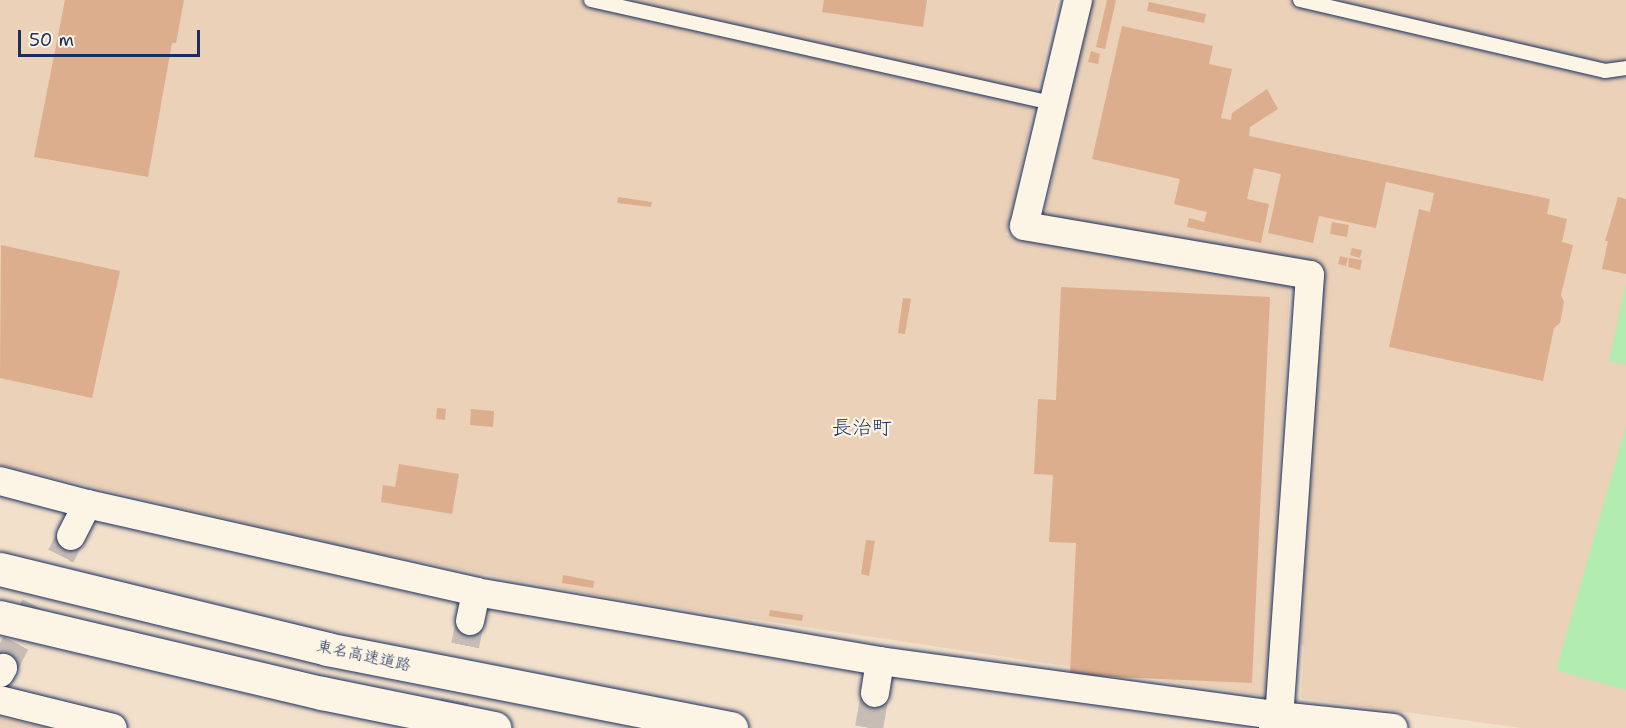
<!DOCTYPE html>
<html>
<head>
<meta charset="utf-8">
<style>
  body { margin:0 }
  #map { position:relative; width:1626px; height:728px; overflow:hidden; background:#f2e0cb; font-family:"Shantell Sans","Klee One",sans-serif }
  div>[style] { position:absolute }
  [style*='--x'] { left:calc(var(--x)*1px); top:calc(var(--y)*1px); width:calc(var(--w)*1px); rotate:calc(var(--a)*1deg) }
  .built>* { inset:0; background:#ebd1b8 }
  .green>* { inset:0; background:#b2ecb0 }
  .building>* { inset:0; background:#dcae8d }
  .minor-tunnel>* { height:28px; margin-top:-14px; transform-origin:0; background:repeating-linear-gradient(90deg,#c7bdb5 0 28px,transparent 0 42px) }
  .roads { filter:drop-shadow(0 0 2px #1b2f5e) drop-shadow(0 0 2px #1b2f5e) }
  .service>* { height:14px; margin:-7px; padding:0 7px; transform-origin:7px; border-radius:7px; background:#fcf5e5 }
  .minor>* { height:28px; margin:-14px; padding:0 14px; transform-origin:14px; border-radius:14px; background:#fcf5e5 }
  .motorway>* { height:33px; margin:-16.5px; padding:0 16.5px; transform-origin:16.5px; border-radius:16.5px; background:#fcf5e5 }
  span { translate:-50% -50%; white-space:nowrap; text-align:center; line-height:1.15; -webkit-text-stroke:4.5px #fcf5e5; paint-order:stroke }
  .street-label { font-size:16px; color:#1b2f5e }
  .quarter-label { font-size:20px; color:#1b2f5e }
  .scale { position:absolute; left:18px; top:30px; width:182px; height:27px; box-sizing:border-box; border:3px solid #1b2f5e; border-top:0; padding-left:8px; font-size:18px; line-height:21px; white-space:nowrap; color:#1b2f5e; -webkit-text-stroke:4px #fcf5e5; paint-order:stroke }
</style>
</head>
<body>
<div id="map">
  <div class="built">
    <div style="clip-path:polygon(0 0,1057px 0,1006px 235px,1290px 283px,1267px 696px,611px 598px,359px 550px,0 465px)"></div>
    <div style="clip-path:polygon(1091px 0,1626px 0,1626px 728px,1522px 728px,1301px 698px,1304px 646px,1300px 644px,1323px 267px,1054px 225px,1044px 216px)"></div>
    <div style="clip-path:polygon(0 717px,51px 728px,0 728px)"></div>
  </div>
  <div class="green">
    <div style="clip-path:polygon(1626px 282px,1626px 365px,1609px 361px)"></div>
    <div style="clip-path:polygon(1626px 425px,1626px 690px,1556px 670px)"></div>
  </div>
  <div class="building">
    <div style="clip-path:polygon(65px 0,184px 0,176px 43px,172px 43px,148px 177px,34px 157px)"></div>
    <div style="clip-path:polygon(824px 0,927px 0,923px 27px,822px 12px)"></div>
    <div style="clip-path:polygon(1107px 0,1116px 0,1105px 49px,1096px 47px)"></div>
    <div style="clip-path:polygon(1149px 2px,1206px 14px,1204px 23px,1147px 11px)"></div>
    <div style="clip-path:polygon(1122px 26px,1213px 46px,1209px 64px,1232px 69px,1221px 118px,1231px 120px,1232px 113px,1267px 89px,1278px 109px,1250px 127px,1249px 136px,1550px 199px,1547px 214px,1567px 219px,1562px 242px,1573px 245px,1561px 295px,1564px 302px,1560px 323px,1554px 328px,1543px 381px,1389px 347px,1419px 209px,1430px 212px,1434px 193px,1386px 182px,1376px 228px,1319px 216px,1313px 243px,1268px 233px,1281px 174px,1254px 168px,1247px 199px,1269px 204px,1261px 243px,1187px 227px,1189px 218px,1204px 222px,1207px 212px,1174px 204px,1180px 179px,1092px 159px)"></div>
    <div style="clip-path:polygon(1091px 51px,1100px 54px,1098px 64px,1088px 62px)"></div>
    <div style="clip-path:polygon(618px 197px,652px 202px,651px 207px,617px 203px)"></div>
    <div style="clip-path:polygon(1618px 197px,1626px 199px,1626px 274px,1602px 269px,1608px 241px,1605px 241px)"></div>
    <div style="clip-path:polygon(1332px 222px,1349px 225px,1347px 237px,1330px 234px)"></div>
    <div style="clip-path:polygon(1px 245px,120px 271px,92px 398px,0 378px)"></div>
    <div style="clip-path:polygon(1352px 248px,1362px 250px,1360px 258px,1350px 255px)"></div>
    <div style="clip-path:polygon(1340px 256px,1348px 258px,1346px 266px,1338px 264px)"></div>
    <div style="clip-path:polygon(1349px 258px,1362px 260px,1360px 270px,1348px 267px)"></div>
    <div style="clip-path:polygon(1061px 287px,1270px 297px,1252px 683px,1070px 675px,1076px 543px,1049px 542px,1053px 475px,1034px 474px,1038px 399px,1056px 400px)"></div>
    <div style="clip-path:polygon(903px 298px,911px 299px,905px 334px,898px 333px)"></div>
    <div style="clip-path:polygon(437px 408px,446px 409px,445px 420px,436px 419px)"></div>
    <div style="clip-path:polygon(471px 409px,494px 411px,493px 427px,470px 425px)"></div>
    <div style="clip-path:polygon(399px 464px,459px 474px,452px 514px,381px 502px,383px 485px,395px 487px)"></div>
    <div style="clip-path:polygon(866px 540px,875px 541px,869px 576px,861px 574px)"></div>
    <div style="clip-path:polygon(563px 575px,594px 581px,593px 588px,562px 583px)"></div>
    <div style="clip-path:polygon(770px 610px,803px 615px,802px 621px,769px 616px)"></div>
  </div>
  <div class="minor-tunnel">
    <div style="--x:3;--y:668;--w:148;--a:-62.7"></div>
    <div style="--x:449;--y:728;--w:109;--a:-78.9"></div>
    <div style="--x:869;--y:728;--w:36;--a:-80"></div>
  </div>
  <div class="roads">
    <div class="service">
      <div style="--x:591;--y:0;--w:473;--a:12.6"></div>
      <div style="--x:1300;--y:0;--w:313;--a:13.1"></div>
      <div style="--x:1605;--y:71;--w:21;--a:-8"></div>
    </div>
    <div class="minor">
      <div style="--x:1078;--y:0;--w:232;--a:103.4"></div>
      <div style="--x:1024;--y:226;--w:290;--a:9.7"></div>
      <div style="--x:1310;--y:275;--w:442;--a:94"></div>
      <div style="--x:1279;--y:716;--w:13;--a:117"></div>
      <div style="--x:0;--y:481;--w:90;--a:14.8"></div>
      <div style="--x:87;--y:504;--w:399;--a:12.7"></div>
      <div style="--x:476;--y:592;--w:410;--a:9.7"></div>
      <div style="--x:880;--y:661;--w:403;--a:7.8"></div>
      <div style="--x:1279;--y:716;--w:115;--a:6"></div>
      <div style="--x:71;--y:536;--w:36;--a:-63"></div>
      <div style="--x:470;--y:621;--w:30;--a:-78"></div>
      <div style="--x:0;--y:673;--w:6;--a:-59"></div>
      <div style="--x:875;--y:693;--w:32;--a:-81"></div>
      <div style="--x:0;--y:700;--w:116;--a:13.9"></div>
    </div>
    <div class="motorway">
      <div style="--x:0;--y:569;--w:337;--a:13.7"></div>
      <div style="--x:327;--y:649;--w:412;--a:11.1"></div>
      <div style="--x:0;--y:617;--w:331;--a:13.3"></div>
      <div style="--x:322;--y:693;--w:176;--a:11.5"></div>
    </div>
  </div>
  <div class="street-label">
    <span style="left:364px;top:656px;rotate:12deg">東名高速道路</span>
  </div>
  <div class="quarter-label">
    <span style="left:862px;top:427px">長治町</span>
  </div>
  <div class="scale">50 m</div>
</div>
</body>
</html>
